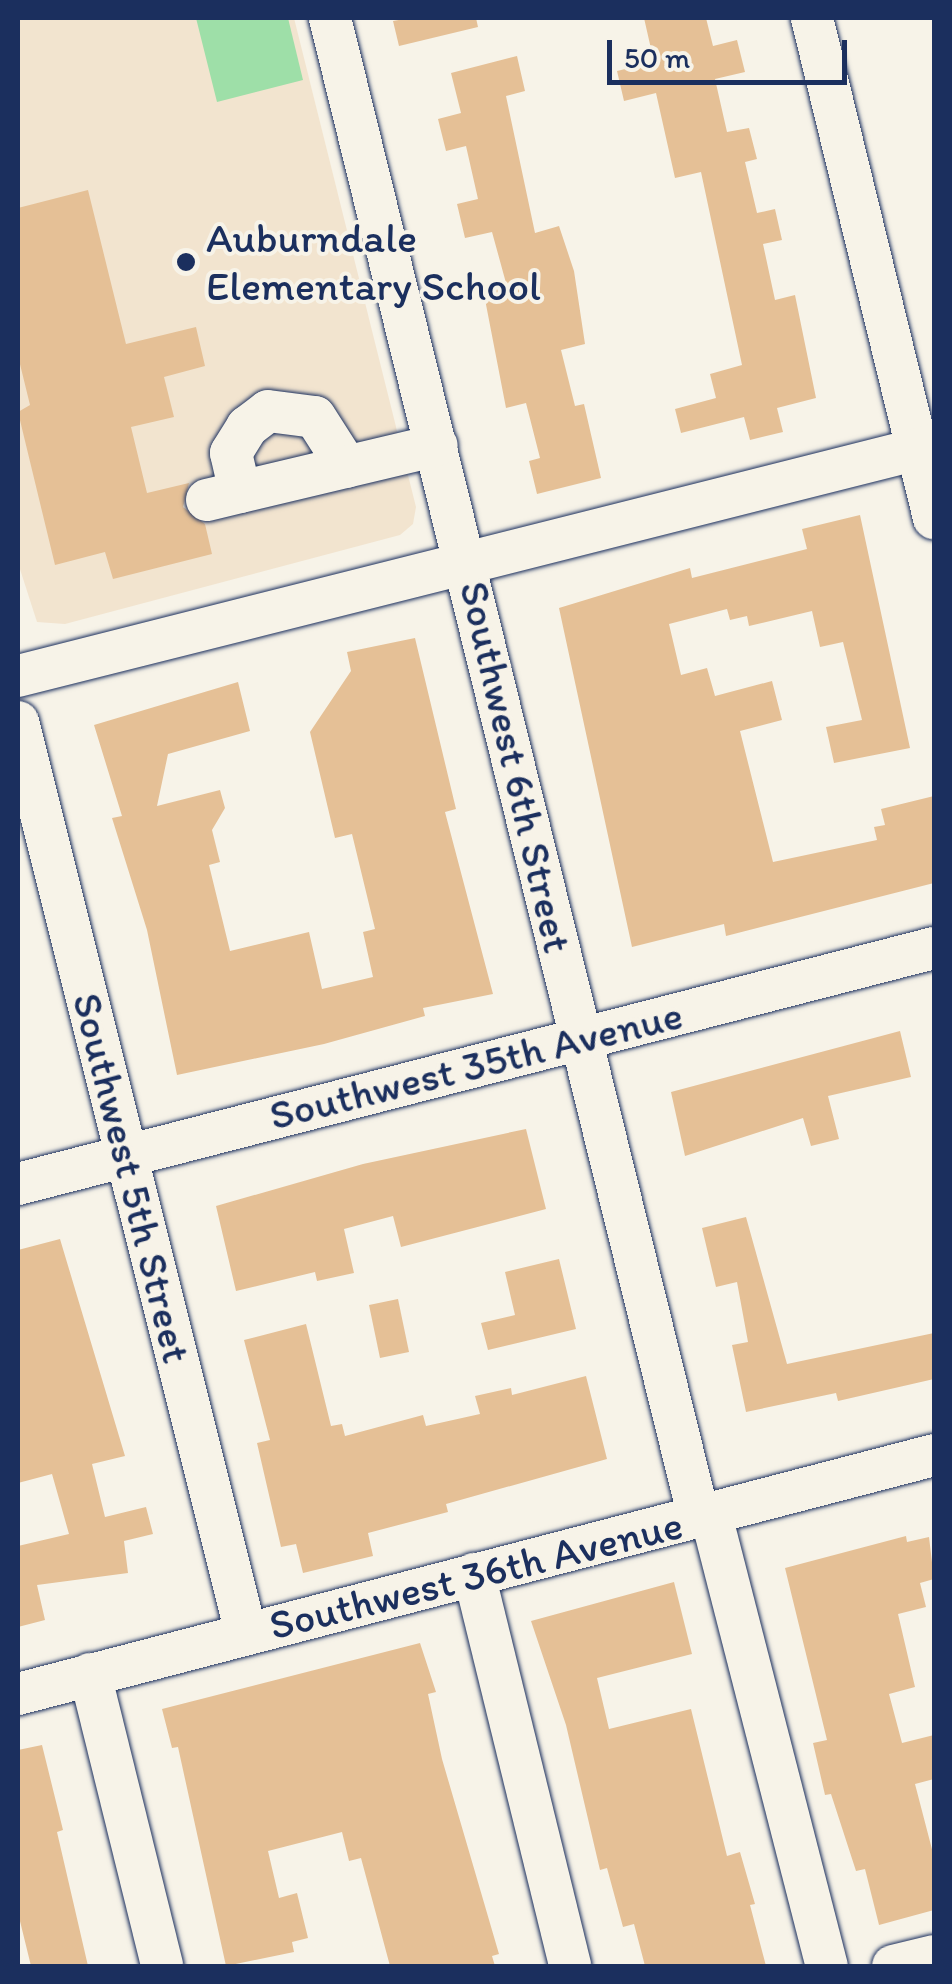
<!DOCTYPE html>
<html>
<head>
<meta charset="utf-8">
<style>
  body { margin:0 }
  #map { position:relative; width:952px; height:1984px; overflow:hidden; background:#f7f3e8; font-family:Itim,sans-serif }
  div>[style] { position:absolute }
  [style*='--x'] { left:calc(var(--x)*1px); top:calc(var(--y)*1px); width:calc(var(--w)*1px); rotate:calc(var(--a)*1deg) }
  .built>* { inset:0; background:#f2e4cf }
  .green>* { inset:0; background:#9edfa8 }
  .building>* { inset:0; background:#e5c096 }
  .roads { filter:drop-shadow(0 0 2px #1b2f5e) drop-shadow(0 0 2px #1b2f5e) }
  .minor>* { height:42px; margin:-21px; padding:0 21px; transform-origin:21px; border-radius:21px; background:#f7f3e8 }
  .dots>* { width:28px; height:28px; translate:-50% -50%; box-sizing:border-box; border:5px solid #f7f3e8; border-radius:50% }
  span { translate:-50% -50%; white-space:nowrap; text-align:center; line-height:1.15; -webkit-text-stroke:8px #f7f3e8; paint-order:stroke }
  .poi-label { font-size:42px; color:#1b2f5e }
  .left { translate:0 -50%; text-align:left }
  .street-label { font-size:42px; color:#1b2f5e }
  .frame { position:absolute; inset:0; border:20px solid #1b2f5e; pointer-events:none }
  .scale { position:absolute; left:607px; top:40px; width:240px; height:45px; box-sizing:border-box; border:5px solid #1b2f5e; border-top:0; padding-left:12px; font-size:30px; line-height:35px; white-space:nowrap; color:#1b2f5e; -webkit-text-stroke:8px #f7f3e8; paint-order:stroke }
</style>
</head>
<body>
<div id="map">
  <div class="built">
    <div style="clip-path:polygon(18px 18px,294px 18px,416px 507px,413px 524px,400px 535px,65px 624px,37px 622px,18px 563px)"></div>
  </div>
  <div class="green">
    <div style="clip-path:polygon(196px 18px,288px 18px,303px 80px,217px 102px)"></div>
  </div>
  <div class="building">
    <div style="clip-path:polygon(410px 18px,476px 18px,478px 27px,399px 46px,393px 21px)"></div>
    <div style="clip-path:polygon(644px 18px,706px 18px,713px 46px,737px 40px,745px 72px,715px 79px,727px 132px,749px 128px,757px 159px,745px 162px,757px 213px,775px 209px,782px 240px,763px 244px,775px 300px,795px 295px,816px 398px,777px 408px,783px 432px,750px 440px,744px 417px,681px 433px,675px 409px,716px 398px,710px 374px,742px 365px,701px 172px,675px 178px,656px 93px,624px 101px,617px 71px,654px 62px)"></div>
    <div style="clip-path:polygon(517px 56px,525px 91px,506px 96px,535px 233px,559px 226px,574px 271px,585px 344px,561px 350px,575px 406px,584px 404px,601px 478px,537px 494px,529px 461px,540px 458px,526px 403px,506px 408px,483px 289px,506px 283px,492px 232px,465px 238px,457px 204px,478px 199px,466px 146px,446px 151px,438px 119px,461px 113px,451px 73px)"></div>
    <div style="clip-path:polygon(88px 190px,126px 344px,196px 327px,205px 366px,164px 377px,174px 417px,131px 427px,147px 493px,189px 483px,183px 507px,205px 524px,212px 554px,113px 579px,105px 552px,55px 565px,18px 412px,30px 405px,18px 356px,18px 208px)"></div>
    <div style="clip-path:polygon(860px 515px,910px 748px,834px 763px,826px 727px,862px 720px,843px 642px,820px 647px,812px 611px,749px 626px,747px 616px,730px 620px,727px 609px,669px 624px,681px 675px,707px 668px,715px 696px,772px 681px,782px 720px,740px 731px,773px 862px,877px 840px,874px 827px,885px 825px,881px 809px,934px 796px,934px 883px,726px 936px,724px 924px,632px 947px,559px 608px,690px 568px,692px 578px,807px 549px,802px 529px)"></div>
    <div style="clip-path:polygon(415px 638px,456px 809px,445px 812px,493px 994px,423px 1008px,425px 1016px,324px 1044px,177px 1075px,147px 930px,112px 818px,122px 816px,94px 725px,238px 682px,250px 731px,168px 754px,157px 806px,220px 790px,225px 808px,212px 830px,220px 862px,209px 865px,230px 951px,309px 932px,322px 989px,373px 977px,363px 932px,375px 929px,352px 834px,335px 838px,310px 732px,351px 671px,347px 652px)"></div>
    <div style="clip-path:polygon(900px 1031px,911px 1077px,828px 1096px,839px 1139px,811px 1146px,803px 1118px,685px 1156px,671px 1092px)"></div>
    <div style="clip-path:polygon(526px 1129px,546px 1209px,401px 1247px,393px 1216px,344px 1229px,354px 1273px,317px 1281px,315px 1272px,236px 1291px,216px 1206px,363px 1164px)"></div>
    <div style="clip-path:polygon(746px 1217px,787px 1364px,934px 1333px,934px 1379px,838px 1401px,836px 1393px,746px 1412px,732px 1345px,748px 1342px,737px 1282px,716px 1287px,702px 1228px)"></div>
    <div style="clip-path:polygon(60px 1239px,125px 1456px,92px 1464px,105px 1517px,146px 1507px,153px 1534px,124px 1541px,128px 1573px,37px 1585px,45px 1620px,18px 1627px,18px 1546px,69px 1534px,52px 1474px,18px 1483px,18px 1250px)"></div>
    <div style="clip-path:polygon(559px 1259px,576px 1329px,488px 1350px,481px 1323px,515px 1315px,505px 1272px)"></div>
    <div style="clip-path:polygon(398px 1299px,409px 1352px,380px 1358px,369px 1305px)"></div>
    <div style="clip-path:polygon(306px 1324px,331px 1426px,342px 1424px,345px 1436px,423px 1415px,426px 1426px,480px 1414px,475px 1396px,511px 1388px,512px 1395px,586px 1376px,607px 1459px,446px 1504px,448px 1512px,368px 1533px,373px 1556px,303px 1573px,296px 1544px,281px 1547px,257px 1443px,270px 1440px,244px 1340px)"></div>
    <div style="clip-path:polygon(906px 1536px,907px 1542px,929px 1537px,934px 1579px,920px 1583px,926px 1607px,898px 1614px,915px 1687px,889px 1694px,902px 1743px,934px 1735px,934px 1779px,915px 1784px,934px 1857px,934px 1910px,879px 1925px,865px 1869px,856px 1871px,831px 1794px,825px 1795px,813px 1743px,827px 1740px,785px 1568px)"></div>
    <div style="clip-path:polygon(674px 1582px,692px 1654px,597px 1678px,609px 1729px,691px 1709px,727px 1856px,740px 1852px,755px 1904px,750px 1905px,766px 1966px,645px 1966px,634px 1924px,623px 1927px,607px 1868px,600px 1870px,566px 1725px,531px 1621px)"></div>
    <div style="clip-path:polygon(420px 1643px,436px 1692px,428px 1694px,442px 1759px,499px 1954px,492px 1956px,495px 1966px,390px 1966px,361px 1858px,349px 1861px,342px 1832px,268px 1851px,279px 1898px,297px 1893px,308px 1938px,292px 1942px,294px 1952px,226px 1966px,178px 1747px,172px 1748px,162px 1709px)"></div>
    <div style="clip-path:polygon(42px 1745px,63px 1830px,57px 1832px,88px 1966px,31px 1966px,18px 1913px,18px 1750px)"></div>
  </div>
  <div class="roads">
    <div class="minor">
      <div style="--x:330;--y:18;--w:1545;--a:76.18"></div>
      <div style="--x:812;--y:18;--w:515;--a:76.29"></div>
      <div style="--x:240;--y:492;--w:40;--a:-103"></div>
      <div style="--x:231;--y:453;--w:31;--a:-58"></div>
      <div style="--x:247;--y:427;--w:26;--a:-37"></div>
      <div style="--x:268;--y:411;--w:47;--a:7.3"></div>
      <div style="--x:315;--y:417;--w:59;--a:57.4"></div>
      <div style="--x:207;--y:500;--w:236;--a:-13.4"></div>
      <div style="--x:18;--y:676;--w:945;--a:-14.15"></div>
      <div style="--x:18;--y:722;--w:940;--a:75.96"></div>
      <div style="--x:18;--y:1184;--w:946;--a:-14.45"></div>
      <div style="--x:711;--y:1515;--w:466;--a:75.6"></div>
      <div style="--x:474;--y:1574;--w:404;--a:76.2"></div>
      <div style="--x:90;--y:1674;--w:301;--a:76.1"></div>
      <div style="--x:18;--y:1694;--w:947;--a:-14.62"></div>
      <div style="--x:893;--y:1966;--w:42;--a:-13.7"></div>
    </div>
  </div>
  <div class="dots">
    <div style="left:186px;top:262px;background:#1b2f5e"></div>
  </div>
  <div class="poi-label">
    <span class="left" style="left:206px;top:262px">Auburndale<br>Elementary School</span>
  </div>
  <div class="street-label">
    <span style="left:516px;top:767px;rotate:77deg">Southwest 6th Street</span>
    <span style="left:476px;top:1065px;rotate:-14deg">Southwest 35th Avenue</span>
    <span style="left:132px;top:1178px;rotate:76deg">Southwest 5th Street</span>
    <span style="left:476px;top:1575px;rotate:-14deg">Southwest 36th Avenue</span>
  </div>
  <div class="frame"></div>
  <div class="scale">50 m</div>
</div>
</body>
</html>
